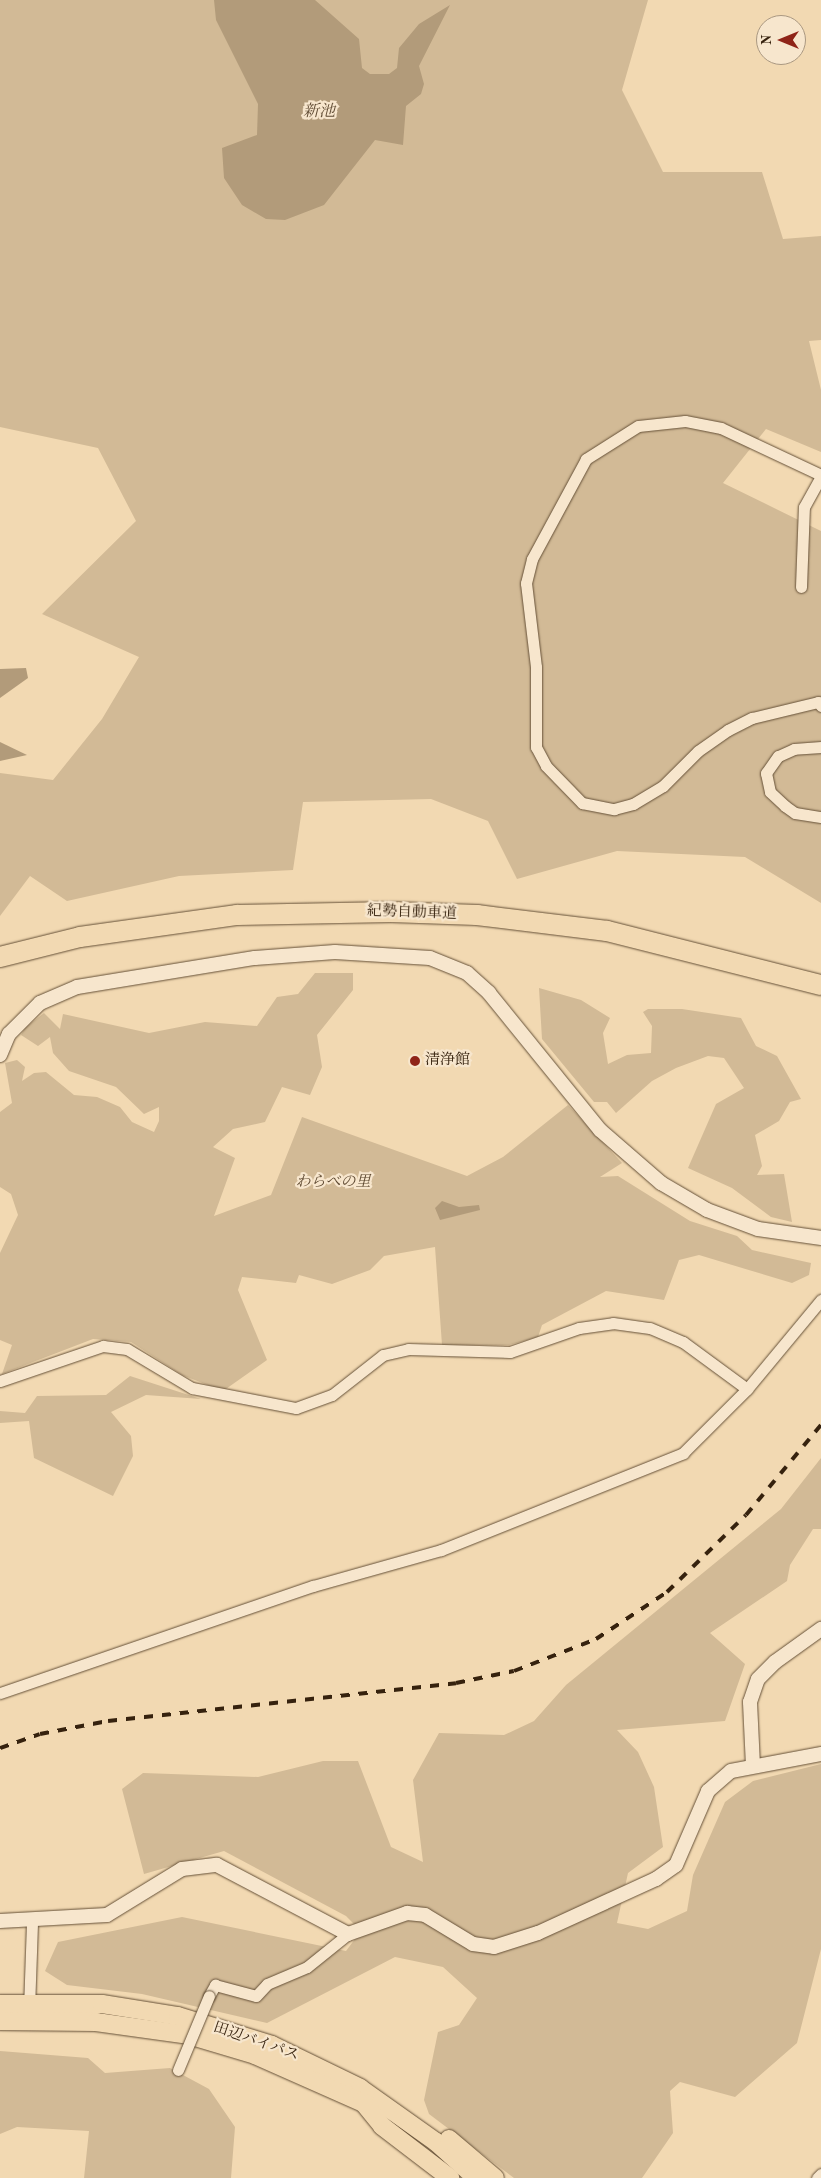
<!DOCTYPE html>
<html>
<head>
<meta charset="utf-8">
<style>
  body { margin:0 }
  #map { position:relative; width:821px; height:2178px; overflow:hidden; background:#f2d9b2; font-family:"Old Standard TT","Noto Serif JP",serif }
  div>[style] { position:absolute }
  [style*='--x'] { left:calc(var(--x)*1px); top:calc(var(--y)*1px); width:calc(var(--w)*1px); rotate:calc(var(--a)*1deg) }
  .green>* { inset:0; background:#d2ba96 }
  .water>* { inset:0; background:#b29b7a }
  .roads { filter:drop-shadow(0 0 1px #655037) drop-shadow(0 0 1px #655037) }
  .minor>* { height:11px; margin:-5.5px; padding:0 5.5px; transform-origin:5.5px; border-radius:5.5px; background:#f7e6cd }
  .tertiary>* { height:14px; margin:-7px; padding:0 7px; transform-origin:7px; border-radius:7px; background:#f7e6cd }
  .trunk>* { height:18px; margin:-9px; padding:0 9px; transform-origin:9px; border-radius:9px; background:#f2d9b2 }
  .motorway>* { height:20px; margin:-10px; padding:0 10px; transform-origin:10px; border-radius:10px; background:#f2d9b2 }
  .rail>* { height:4px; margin-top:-2px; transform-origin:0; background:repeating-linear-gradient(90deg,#36220e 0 9px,transparent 0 18px) }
  .bridges { filter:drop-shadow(0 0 1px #655037) drop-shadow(0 0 1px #655037) }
  .minor-bridge>* { height:11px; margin:-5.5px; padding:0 5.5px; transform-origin:5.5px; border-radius:5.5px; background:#f7e6cd }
  .dots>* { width:14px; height:14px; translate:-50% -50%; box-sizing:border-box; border:2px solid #f7e6cd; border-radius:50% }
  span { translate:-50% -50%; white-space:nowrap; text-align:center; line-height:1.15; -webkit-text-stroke:4.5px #f7e6cd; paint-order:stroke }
  .street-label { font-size:15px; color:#36220e }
  .poi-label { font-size:15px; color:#36220e }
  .left { translate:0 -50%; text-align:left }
  .park-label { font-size:15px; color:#5d4830; font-style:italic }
  .water-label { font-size:16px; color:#614c34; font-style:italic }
  .north { position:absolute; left:756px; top:15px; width:50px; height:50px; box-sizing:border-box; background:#f7e6cd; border:1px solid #aa9881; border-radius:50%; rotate:270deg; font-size:14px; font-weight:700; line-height:20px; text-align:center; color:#36220e }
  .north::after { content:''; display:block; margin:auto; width:18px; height:22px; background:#8f2418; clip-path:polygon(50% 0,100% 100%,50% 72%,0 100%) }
</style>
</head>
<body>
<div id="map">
  <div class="green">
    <div style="clip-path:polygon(0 0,648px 0,622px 90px,663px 172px,762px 172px,783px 239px,821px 236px,821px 340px,809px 341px,821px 390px,821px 452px,766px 429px,723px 483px,821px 531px,821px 903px,745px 857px,617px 851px,517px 879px,488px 821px,431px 799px,303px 802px,293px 870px,179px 876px,67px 901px,30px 876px,0 916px,0 773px,53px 780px,102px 719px,139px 657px,42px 614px,136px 521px,98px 448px,0 427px)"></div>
    <div style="clip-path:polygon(315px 973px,353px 973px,353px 990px,317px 1035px,322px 1067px,310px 1095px,282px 1087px,265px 1122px,233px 1129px,213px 1147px,235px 1158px,214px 1216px,271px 1195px,302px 1117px,467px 1176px,503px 1157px,568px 1105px,622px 1163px,600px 1177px,618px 1176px,690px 1221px,737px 1236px,752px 1250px,811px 1263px,809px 1275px,792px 1283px,699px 1255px,679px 1260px,664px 1300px,606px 1291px,542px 1325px,538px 1337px,509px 1345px,442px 1345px,435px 1247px,384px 1256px,370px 1270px,332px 1284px,299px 1275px,296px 1283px,242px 1277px,238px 1290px,267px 1360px,223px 1391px,182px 1375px,131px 1342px,93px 1339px,2px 1374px,12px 1345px,0 1340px,0 1253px,18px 1215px,11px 1194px,0 1187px,0 1112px,12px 1103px,5px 1063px,17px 1060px,25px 1067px,22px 1081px,34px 1073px,46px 1072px,74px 1095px,97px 1097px,120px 1107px,132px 1122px,154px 1132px,159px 1121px,159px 1107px,144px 1114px,116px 1087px,69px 1071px,53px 1053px,50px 1037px,38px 1046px,21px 1035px,25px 1028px,44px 1013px,60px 1029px,63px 1014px,149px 1033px,205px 1022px,257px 1026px,277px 997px,298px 994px)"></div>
    <div style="clip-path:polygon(539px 988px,581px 1000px,610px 1018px,603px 1033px,608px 1064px,627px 1055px,651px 1053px,652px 1026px,643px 1012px,648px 1009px,682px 1009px,741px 1018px,756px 1046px,777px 1056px,801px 1099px,790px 1102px,779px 1121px,755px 1135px,762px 1166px,757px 1175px,784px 1174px,792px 1222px,771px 1217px,732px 1188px,688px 1168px,716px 1104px,744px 1088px,724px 1058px,708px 1056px,676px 1068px,652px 1081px,616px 1113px,607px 1102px,594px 1102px,542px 1039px)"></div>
    <div style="clip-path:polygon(130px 1376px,201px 1399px,146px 1395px,111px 1412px,131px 1436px,133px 1456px,113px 1496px,34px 1458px,29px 1421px,0 1423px,0 1411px,25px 1413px,37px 1396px,106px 1395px)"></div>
    <div style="clip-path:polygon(821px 1458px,821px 1529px,813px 1529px,790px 1565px,787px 1581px,710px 1633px,745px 1664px,725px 1721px,617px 1730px,638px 1752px,654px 1787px,663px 1847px,628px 1873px,617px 1923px,648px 1929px,687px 1911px,693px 1875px,725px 1802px,753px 1781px,821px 1764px,821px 1949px,797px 2043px,735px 2097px,680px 2082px,670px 2091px,673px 2133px,642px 2178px,514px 2178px,429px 2114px,424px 2100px,438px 2032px,459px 2025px,477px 1998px,443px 1967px,395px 1957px,267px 2023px,142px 1994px,67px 1985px,45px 1971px,58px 1942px,182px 1917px,346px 1951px,361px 1931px,346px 1916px,224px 1851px,144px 1874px,122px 1789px,143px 1773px,258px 1777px,323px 1761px,358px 1761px,391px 1847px,423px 1862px,413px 1780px,439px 1733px,504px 1735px,534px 1721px,566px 1685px,781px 1509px)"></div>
    <div style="clip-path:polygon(0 2051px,88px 2058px,105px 2073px,170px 2068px,209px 2089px,235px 2127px,231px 2178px,84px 2178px,89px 2131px,17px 2127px,0 2134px)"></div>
  </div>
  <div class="water">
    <div style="clip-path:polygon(214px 0,315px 0,359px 39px,362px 68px,370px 74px,389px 74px,397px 68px,399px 48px,419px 24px,450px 5px,419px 66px,424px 84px,421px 94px,406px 106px,403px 145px,375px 140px,324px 205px,285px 220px,266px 219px,242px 205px,224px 178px,222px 148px,257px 135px,258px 104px,216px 20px)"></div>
    <div style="clip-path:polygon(26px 668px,28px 678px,0 698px,0 669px)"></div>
    <div style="clip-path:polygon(0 742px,27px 755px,0 761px)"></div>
    <div style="clip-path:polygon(442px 1201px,459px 1207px,479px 1205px,480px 1210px,440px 1220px,435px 1208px)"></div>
  </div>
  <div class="roads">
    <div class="minor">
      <div style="--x:821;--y:475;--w:110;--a:-154.8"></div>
      <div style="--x:721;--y:428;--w:37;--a:-169"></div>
      <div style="--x:685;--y:421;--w:47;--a:173.9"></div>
      <div style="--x:638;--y:426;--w:62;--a:147.6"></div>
      <div style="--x:586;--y:459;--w:114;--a:118.4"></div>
      <div style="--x:532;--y:559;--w:25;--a:104"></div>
      <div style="--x:526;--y:583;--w:85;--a:83.2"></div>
      <div style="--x:536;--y:667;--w:80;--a:90"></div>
      <div style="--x:536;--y:747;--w:21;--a:62"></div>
      <div style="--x:546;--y:766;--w:52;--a:45.8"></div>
      <div style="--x:582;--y:803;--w:33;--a:11"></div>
      <div style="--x:614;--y:809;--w:20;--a:-15"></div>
      <div style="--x:633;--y:804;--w:35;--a:-31"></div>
      <div style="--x:663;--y:786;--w:49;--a:-45"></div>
      <div style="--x:698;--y:751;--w:37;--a:-35"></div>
      <div style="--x:728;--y:730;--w:27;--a:-27"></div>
      <div style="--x:752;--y:718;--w:68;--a:-13.6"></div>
      <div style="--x:818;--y:702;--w:5;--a:53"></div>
      <div style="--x:801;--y:587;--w:80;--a:-87.9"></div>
      <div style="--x:804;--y:507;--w:35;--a:-61"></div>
      <div style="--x:821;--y:747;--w:27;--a:176"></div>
      <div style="--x:794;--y:749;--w:17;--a:156"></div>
      <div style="--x:778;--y:756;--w:21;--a:125"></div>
      <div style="--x:766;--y:773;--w:19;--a:78"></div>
      <div style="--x:770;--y:792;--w:21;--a:43"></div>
      <div style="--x:785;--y:806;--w:12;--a:35"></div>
      <div style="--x:795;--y:813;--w:26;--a:9"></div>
      <div style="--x:0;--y:1381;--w:109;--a:-18.8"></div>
      <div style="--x:103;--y:1346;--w:24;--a:7"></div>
      <div style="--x:127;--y:1349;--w:76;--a:31"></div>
      <div style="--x:192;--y:1388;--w:106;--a:10.9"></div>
      <div style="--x:296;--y:1408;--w:38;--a:-20"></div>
      <div style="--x:332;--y:1395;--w:65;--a:-38.1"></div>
      <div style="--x:383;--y:1355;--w:26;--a:-13"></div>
      <div style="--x:408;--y:1349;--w:102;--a:1.7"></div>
      <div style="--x:510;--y:1352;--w:73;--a:-19.2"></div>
      <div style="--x:579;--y:1328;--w:34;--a:-8"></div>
      <div style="--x:613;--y:1323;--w:37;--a:8"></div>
      <div style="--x:650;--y:1328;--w:36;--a:23"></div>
      <div style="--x:683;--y:1342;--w:79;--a:36.3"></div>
      <div style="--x:0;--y:1693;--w:331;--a:-18.9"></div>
      <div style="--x:313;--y:1586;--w:133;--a:-15.7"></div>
      <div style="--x:441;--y:1550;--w:261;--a:-21.8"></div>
      <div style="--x:683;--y:1453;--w:91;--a:-45"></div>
      <div style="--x:747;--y:1389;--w:116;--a:-50.3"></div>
      <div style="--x:209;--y:1996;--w:13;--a:-61"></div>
      <div style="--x:215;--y:1985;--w:42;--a:15"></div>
      <div style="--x:256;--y:1996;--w:16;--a:-47"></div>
      <div style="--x:267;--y:1984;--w:43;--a:-23"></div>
      <div style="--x:307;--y:1967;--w:53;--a:-38.8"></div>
      <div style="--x:29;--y:2009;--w:87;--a:-88"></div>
      <div style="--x:817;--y:2178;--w:6;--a:-45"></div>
    </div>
    <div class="tertiary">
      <div style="--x:0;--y:1055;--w:23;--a:-67"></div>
      <div style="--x:9;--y:1034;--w:44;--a:-45"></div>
      <div style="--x:40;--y:1003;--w:40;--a:-23.4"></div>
      <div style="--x:77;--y:987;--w:180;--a:-9.3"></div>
      <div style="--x:255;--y:958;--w:80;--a:-4.3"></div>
      <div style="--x:335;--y:952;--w:95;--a:3.6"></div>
      <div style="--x:430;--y:958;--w:40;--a:22"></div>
      <div style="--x:467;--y:973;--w:30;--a:42"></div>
      <div style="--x:489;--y:993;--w:176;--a:51"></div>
      <div style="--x:600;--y:1130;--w:81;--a:41"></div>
      <div style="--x:661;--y:1183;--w:53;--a:30.4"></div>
      <div style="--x:707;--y:1210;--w:54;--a:20.4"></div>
      <div style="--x:758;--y:1229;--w:64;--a:8.1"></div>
      <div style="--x:753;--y:1766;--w:64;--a:-92.7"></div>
      <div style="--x:750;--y:1702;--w:24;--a:-71"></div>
      <div style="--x:758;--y:1679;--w:24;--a:-45"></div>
      <div style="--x:775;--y:1662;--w:57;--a:-35.7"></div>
      <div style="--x:0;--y:1921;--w:107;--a:-3.2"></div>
      <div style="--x:107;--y:1915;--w:88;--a:-31.5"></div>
      <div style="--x:182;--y:1869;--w:35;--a:-7"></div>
      <div style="--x:217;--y:1865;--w:148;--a:27.8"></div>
      <div style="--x:348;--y:1934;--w:63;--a:-19.6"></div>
      <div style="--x:407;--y:1913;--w:18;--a:6"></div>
      <div style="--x:425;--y:1915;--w:56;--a:31.1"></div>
      <div style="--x:473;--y:1944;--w:21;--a:8"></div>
      <div style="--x:494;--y:1947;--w:46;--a:-17.7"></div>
      <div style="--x:538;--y:1933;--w:130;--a:-24.6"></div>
      <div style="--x:656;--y:1879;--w:24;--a:-35"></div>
      <div style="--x:676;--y:1865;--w:81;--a:-66.6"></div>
      <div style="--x:708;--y:1791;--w:30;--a:-41"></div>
      <div style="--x:731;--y:1771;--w:92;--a:-10.7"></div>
    </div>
    <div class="trunk">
      <div style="--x:0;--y:2004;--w:102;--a:0"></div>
      <div style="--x:102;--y:2004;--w:77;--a:9"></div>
      <div style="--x:178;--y:2016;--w:98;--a:17.1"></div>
      <div style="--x:272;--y:2045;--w:98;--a:26"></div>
      <div style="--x:360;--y:2088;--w:93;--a:35.4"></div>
      <div style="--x:436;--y:2142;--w:54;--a:42"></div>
      <div style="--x:0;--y:2021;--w:96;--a:0.6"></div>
      <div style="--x:96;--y:2022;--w:93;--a:8"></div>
      <div style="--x:188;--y:2035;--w:70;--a:16.6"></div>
      <div style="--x:255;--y:2055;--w:126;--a:23.9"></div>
      <div style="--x:362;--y:2101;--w:32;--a:51"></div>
      <div style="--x:382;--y:2126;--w:86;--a:37.4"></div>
      <div style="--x:449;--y:2139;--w:60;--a:40.3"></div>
    </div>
    <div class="motorway">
      <div style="--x:0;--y:957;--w:82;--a:-14"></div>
      <div style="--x:80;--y:937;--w:159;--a:-8"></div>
      <div style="--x:237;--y:915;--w:154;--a:-1.1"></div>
      <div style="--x:391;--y:912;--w:86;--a:2"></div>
      <div style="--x:477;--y:915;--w:131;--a:7"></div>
      <div style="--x:607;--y:931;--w:221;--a:14.2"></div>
    </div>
  </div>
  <div class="rail">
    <div style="--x:0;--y:1748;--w:42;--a:-19.3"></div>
    <div style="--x:40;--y:1734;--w:69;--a:-10.8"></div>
    <div style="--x:108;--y:1721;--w:350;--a:-6.2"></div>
    <div style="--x:456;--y:1683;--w:59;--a:-11.7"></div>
    <div style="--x:514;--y:1671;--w:88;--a:-21.3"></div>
    <div style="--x:596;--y:1639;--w:85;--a:-33.5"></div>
    <div style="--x:667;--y:1592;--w:110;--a:-44.3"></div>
    <div style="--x:746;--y:1515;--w:117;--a:-50.2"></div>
  </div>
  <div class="bridges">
    <div class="minor-bridge">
      <div style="--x:178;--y:2070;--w:80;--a:-67.3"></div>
    </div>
  </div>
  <div class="dots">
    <div style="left:415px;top:1061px;background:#8f2418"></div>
  </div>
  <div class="street-label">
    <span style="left:412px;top:913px;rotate:2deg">紀勢自動車道</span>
    <span style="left:256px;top:2042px;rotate:19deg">田辺バイパス</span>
  </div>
  <div class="poi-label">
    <span class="left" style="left:425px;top:1061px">清浄館</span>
  </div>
  <div class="park-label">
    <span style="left:333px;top:1183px">わらべの里</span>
  </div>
  <div class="water-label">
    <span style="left:319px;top:112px">新池</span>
  </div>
  <div class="north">N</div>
</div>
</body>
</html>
